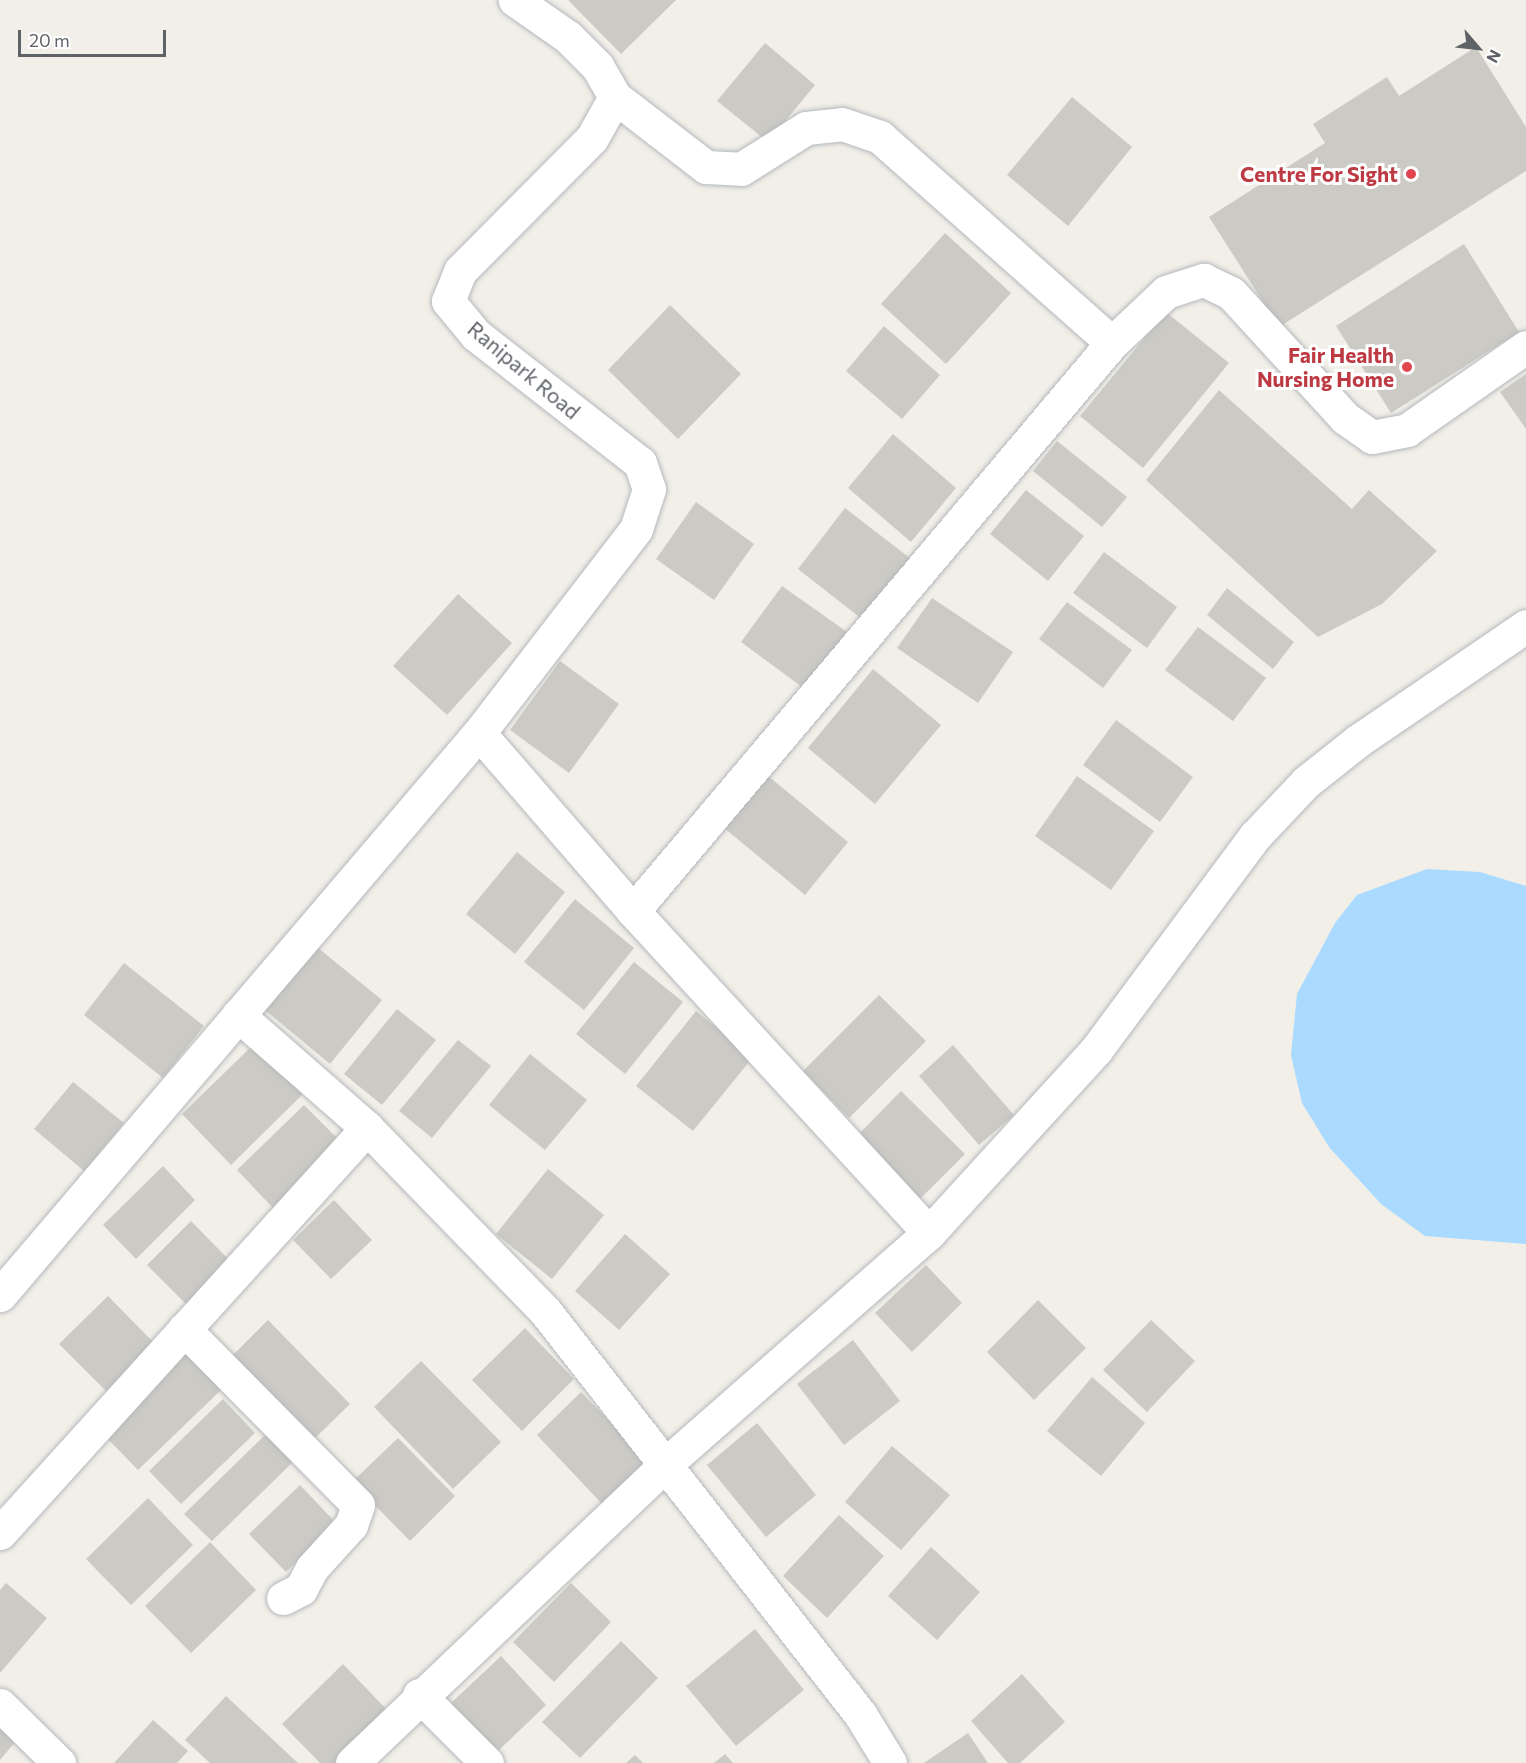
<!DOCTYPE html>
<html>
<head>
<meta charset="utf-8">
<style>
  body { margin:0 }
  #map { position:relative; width:1526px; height:1763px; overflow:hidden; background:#f1efe8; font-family:Commissioner,sans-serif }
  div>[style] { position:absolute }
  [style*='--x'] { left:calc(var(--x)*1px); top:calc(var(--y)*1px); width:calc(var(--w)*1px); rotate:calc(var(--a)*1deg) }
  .water>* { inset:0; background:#aadaff }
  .building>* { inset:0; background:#cccac5 }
  .roads { filter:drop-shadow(0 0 2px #b5b8bc) drop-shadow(0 0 2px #b5b8bc) }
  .minor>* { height:33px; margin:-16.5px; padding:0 16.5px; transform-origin:16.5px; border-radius:16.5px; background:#fff }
  .dots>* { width:16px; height:16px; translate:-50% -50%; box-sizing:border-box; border:3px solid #fff; border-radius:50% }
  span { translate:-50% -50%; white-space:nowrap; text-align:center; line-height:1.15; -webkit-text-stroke:6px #fff; paint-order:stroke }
  .health-label { font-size:21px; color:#be3a42; font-weight:700 }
  .right { translate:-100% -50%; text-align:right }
  .street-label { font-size:21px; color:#5f6368 }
  .north { position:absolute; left:1448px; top:18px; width:60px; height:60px; -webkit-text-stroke:4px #fff; paint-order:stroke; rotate:118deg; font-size:16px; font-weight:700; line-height:24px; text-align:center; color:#5f6368 }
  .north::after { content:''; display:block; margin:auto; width:21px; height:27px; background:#5f6368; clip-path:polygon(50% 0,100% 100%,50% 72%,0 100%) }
  .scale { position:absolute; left:18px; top:30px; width:148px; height:27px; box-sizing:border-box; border:3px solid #5f6368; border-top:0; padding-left:8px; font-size:18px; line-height:21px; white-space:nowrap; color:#5f6368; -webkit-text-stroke:4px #fff; paint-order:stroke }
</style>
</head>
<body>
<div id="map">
  <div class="water">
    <div style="clip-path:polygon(1427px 869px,1480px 872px,1526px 886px,1526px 1244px,1425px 1236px,1381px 1204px,1329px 1147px,1302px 1103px,1291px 1055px,1297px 994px,1335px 923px,1357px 895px)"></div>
  </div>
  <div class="building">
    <div style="clip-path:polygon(568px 0,676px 0,621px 54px)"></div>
    <div style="clip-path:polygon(765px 43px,815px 85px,768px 142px,717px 101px)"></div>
    <div style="clip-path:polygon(1476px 47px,1526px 127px,1526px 171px,1279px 327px,1209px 217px,1325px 143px,1313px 124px,1387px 77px,1399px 96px)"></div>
    <div style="clip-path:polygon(1072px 97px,1132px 147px,1068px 226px,1007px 175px)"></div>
    <div style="clip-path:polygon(945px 233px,1011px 293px,946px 364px,881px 304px)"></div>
    <div style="clip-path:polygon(1464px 244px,1519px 332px,1391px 413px,1336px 326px)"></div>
    <div style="clip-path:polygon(670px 305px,741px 374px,678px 439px,608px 370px)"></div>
    <div style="clip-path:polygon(1166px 312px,1229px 363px,1143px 468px,1080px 416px)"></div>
    <div style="clip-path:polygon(884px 326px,940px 375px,902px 419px,846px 371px)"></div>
    <div style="clip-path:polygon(1526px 374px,1526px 429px,1500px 392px)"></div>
    <div style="clip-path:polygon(1219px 390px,1352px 509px,1369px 490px,1437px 551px,1382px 604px,1318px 637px,1146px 480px)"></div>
    <div style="clip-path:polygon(893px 434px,956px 488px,911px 542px,848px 488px)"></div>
    <div style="clip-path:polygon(1057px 441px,1127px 497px,1102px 527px,1033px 471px)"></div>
    <div style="clip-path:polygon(1026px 490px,1084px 536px,1048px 581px,990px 534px)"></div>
    <div style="clip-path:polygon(696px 502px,754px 544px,714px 600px,656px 559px)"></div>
    <div style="clip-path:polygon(845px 508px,915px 562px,867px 623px,798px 569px)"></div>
    <div style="clip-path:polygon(1104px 552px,1177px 607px,1147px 648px,1073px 593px)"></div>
    <div style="clip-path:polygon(782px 586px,850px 634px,809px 692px,741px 642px)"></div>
    <div style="clip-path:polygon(1227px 588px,1294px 642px,1273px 669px,1207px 615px)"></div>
    <div style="clip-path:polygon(458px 594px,512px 643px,447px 715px,393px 666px)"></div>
    <div style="clip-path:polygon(932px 598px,1013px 652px,978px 703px,897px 648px)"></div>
    <div style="clip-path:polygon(1067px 602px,1132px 650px,1103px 688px,1039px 639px)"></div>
    <div style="clip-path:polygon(1198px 627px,1266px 678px,1233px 721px,1165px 670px)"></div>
    <div style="clip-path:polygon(560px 661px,619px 704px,569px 773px,510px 730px)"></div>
    <div style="clip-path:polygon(873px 669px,941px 725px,875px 804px,808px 748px)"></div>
    <div style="clip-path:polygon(1116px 720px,1193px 777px,1160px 822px,1083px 765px)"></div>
    <div style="clip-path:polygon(767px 775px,848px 842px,805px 895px,723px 827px)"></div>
    <div style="clip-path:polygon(1077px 776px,1154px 831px,1111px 890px,1035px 836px)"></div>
    <div style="clip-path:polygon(517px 852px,565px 892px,515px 954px,466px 914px)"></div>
    <div style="clip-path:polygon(575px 899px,634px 948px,584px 1010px,524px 962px)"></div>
    <div style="clip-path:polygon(306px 938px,382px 1000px,330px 1064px,254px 1001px)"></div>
    <div style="clip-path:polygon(634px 962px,683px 1002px,625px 1074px,576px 1034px)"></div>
    <div style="clip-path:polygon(124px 963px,204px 1026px,163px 1078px,84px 1015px)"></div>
    <div style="clip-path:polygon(879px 995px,926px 1041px,849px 1118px,803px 1071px)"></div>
    <div style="clip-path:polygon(397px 1009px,436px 1040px,382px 1105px,344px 1074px)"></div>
    <div style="clip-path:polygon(696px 1011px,753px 1057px,693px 1131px,636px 1086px)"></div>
    <div style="clip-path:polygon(458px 1040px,491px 1066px,432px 1138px,399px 1111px)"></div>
    <div style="clip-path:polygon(254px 1044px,303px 1094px,231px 1165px,182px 1114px)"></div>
    <div style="clip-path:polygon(953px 1045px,1014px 1115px,979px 1145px,919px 1076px)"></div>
    <div style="clip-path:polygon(530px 1054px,587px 1100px,545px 1150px,489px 1105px)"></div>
    <div style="clip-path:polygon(73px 1082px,124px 1123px,84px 1171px,34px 1129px)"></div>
    <div style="clip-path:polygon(901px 1091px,965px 1154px,916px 1203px,853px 1140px)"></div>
    <div style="clip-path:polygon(304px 1105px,343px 1144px,275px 1210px,237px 1170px)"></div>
    <div style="clip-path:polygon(163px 1166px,195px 1200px,136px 1259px,103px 1225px)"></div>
    <div style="clip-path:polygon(548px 1169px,604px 1215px,552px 1279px,496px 1234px)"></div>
    <div style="clip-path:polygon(334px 1200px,372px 1240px,331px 1279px,293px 1240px)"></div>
    <div style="clip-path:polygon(191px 1221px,233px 1264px,189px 1307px,147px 1265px)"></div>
    <div style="clip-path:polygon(625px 1234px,670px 1274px,619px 1330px,575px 1291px)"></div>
    <div style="clip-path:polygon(926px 1265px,962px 1303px,912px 1352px,875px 1313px)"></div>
    <div style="clip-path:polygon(108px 1296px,158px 1347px,110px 1395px,59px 1344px)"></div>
    <div style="clip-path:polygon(1038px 1300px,1086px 1348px,1034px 1400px,987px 1352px)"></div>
    <div style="clip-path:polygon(268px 1320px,350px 1404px,313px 1440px,232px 1356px)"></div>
    <div style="clip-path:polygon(1151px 1320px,1195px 1361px,1147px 1412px,1103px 1370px)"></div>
    <div style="clip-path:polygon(525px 1328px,574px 1379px,522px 1431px,472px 1380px)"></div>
    <div style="clip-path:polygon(853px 1340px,900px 1401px,844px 1445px,797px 1384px)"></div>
    <div style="clip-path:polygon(184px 1352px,221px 1390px,138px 1470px,102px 1433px)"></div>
    <div style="clip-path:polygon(421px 1361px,501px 1442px,453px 1489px,374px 1407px)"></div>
    <div style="clip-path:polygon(1092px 1377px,1145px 1423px,1101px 1476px,1047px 1431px)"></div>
    <div style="clip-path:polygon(581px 1392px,650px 1463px,605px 1507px,537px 1435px)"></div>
    <div style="clip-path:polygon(223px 1399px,255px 1433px,181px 1504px,149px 1471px)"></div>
    <div style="clip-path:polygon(757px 1423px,816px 1495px,766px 1537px,707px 1465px)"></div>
    <div style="clip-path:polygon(266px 1434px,293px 1462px,212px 1541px,184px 1514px)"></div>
    <div style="clip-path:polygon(398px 1438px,455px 1496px,410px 1541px,352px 1482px)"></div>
    <div style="clip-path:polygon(892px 1446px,950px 1495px,901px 1550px,845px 1502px)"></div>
    <div style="clip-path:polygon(300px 1485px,336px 1523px,286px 1572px,249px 1534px)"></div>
    <div style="clip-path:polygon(148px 1498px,193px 1545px,131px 1605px,86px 1559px)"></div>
    <div style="clip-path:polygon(839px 1515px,884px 1556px,827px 1618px,783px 1576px)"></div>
    <div style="clip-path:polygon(210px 1542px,256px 1590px,191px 1653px,145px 1606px)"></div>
    <div style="clip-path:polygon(931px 1547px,980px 1592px,937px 1640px,888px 1596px)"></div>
    <div style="clip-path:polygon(6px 1583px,47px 1618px,0 1673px,0 1590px)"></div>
    <div style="clip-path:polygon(571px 1583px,611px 1622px,554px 1682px,513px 1642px)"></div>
    <div style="clip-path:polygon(755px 1629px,804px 1690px,736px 1746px,686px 1686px)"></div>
    <div style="clip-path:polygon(621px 1641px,658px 1678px,580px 1758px,542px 1722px)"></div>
    <div style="clip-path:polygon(501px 1656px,546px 1705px,497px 1752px,451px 1703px)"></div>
    <div style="clip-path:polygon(343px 1664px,390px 1713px,338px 1763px,320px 1763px,282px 1724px)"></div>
    <div style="clip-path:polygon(1022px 1674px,1065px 1722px,1020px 1763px,1008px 1763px,971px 1721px)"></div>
    <div style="clip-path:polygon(226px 1696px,298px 1763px,210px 1763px,185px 1740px)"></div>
    <div style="clip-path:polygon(153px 1720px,188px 1751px,177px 1763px,114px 1763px)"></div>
    <div style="clip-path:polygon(0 1727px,16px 1741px,0 1760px)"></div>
    <div style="clip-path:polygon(968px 1733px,988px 1763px,924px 1763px)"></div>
    <div style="clip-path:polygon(725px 1754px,733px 1763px,714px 1763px)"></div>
    <div style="clip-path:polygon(635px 1755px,643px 1763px,626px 1763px)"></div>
  </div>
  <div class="roads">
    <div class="minor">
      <div style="--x:615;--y:97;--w:115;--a:37.6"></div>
      <div style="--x:706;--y:167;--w:35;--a:3"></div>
      <div style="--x:741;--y:169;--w:77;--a:-32.2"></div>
      <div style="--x:806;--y:128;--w:36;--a:-6"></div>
      <div style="--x:842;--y:124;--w:40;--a:18.9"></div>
      <div style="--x:880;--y:137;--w:310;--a:41.6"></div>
      <div style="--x:479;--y:733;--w:257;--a:-52.4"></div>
      <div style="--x:636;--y:529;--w:42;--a:-72"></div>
      <div style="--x:649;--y:489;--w:28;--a:-109"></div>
      <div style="--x:640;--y:463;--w:208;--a:-142"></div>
      <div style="--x:476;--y:335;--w:44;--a:-129.5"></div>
      <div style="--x:448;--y:301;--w:32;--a:-68"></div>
      <div style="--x:460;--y:271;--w:187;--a:-45.2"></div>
      <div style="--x:592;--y:138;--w:47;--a:-60.7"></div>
      <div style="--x:615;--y:97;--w:36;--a:-120"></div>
      <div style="--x:597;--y:66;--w:41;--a:-135"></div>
      <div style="--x:568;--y:37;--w:65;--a:-145.1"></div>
      <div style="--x:633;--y:911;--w:743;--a:-49.86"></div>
      <div style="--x:1112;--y:343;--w:74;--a:-43.4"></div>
      <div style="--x:1166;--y:292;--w:40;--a:-18"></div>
      <div style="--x:1204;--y:280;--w:30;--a:26"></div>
      <div style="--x:1231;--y:293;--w:169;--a:47.6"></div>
      <div style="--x:1345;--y:418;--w:33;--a:35"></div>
      <div style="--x:1372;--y:437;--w:36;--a:-11"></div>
      <div style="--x:1407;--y:430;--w:145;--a:-34.9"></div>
      <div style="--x:238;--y:1015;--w:171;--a:41.2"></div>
      <div style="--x:367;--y:1128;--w:255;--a:45.8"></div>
      <div style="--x:545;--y:1311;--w:512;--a:51.99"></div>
      <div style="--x:860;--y:1714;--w:57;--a:58.5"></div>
      <div style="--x:0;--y:1295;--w:738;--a:-49.56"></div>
      <div style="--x:479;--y:733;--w:235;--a:49.1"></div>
      <div style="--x:633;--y:911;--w:437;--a:47.4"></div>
      <div style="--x:184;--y:1329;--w:247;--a:45.3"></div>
      <div style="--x:358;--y:1505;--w:21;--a:109"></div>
      <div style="--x:351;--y:1525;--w:58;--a:132.2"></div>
      <div style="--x:312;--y:1568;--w:24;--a:118"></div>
      <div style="--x:301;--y:1589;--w:20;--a:153"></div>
      <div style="--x:0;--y:1533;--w:547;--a:-47.82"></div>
      <div style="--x:419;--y:1695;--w:96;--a:45"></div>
      <div style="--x:0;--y:1705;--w:83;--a:44.5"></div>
      <div style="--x:352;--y:1763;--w:435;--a:-43.6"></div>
      <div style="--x:667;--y:1463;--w:349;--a:-41.3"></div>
      <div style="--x:929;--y:1233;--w:248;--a:-47.6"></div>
      <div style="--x:1096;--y:1050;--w:267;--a:-53.4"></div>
      <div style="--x:1255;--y:836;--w:74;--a:-46.6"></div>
      <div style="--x:1306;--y:782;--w:68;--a:-38.4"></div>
      <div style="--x:1359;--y:740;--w:202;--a:-34.3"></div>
    </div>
  </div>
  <div class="dots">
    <div style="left:1411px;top:174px;background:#e0444e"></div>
    <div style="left:1407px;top:367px;background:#e0444e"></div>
  </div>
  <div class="health-label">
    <span class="right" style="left:1398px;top:174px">Centre For Sight</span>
    <span class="right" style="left:1394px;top:367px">Fair Health<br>Nursing Home</span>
  </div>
  <div class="street-label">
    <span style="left:524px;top:370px;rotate:40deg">Ranipark Road</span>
  </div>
  <div class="north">N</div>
  <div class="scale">20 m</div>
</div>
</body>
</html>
